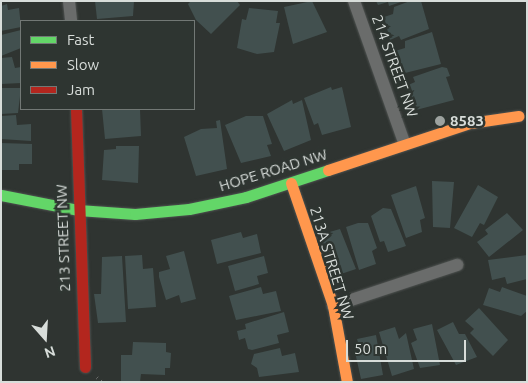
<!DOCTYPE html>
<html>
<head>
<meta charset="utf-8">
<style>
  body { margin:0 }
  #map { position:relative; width:528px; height:383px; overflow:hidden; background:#2f3431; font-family:Ubuntu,sans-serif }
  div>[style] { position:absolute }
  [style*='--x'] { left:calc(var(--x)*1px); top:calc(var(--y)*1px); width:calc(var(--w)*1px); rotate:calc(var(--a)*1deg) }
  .building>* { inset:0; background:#42504f }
  .path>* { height:3px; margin-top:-1.5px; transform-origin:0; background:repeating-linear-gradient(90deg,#6f7170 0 1px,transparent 0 5px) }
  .roads { filter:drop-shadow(0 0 1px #4e5250) drop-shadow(0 0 1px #4e5250) }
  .street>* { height:12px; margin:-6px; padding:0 6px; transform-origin:6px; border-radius:6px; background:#6a6c6b }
  .fast>* { height:11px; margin:-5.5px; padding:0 5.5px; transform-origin:5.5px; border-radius:5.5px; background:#63d668 }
  .slow>* { height:11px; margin:-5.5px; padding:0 5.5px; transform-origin:5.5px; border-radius:5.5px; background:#ff974d }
  .jam>* { height:11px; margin:-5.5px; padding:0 5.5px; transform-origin:5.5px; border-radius:5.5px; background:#b3261e }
  .dots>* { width:14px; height:14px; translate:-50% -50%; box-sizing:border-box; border:2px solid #2e3531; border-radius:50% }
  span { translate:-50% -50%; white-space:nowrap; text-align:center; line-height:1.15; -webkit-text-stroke:5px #2e3531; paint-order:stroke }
  .street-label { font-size:15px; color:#d8ddda }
  .poi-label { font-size:15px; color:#d8ddda; font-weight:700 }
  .left { translate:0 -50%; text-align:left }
  .frame { position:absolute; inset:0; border:2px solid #d8ddda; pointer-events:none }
  .legend { position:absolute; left:20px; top:20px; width:175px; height:90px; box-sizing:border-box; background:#2e3531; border:1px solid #727875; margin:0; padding:6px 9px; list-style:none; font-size:15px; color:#d8ddda }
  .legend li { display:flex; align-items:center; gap:10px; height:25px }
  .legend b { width:25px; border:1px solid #727875 }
  .north { position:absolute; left:20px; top:313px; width:50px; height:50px; -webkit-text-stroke:4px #2e3531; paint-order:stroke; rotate:161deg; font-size:14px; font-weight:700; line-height:20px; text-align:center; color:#d8ddda }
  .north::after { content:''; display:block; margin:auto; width:18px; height:22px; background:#d8ddda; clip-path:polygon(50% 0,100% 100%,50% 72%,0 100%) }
  .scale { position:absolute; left:346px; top:340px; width:120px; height:22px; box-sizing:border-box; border:2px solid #d8ddda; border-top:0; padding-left:6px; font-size:15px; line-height:18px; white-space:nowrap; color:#d8ddda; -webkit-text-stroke:4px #2e3531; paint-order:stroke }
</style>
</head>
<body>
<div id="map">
  <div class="building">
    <div style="clip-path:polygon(95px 1px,134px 1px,133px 16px,97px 19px)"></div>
    <div style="clip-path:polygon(191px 1px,237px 1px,240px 5px,211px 34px,196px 20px,188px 4px)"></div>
    <div style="clip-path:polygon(312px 1px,327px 32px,293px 44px,284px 7px)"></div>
    <div style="clip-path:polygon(376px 1px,401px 1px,401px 2px,389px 6px,388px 2px,378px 5px)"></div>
    <div style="clip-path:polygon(410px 1px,421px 1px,429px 29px,401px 40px,399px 36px,390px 40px,384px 17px,393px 14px,394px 7px)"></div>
    <div style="clip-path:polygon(7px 4px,8px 10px,19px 8px,21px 27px,1px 31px,1px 6px)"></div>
    <div style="clip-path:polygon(249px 8px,278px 11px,276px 23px,280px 23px,274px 52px,257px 54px,237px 48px,242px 19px,246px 20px)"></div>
    <div style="clip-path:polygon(21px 30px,21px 48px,1px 56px,1px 35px)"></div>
    <div style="clip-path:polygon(432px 32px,441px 64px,401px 74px,395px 51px,405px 48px,405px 41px)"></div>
    <div style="clip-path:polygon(12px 57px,15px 68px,21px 67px,21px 83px,1px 84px,1px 58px)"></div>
    <div style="clip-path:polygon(442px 67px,447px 68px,450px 76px,446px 77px,454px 100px,416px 110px,406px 86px,415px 82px,413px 77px)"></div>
    <div style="clip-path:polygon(331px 87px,332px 90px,342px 87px,351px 127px,322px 135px,318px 123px,314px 125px,304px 98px)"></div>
    <div style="clip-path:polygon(1px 88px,21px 88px,18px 113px,1px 114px)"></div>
    <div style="clip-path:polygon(292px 100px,293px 104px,302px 100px,311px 140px,284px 151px,267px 114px)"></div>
    <div style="clip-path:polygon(102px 109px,140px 109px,141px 136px,105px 139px)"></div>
    <div style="clip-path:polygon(16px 115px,17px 125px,31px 124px,31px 141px,1px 139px,1px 116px)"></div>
    <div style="clip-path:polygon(246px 116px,263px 116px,272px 144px,267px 145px,271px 156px,241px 163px,225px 125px)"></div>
    <div style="clip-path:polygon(220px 120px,227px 169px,196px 176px,184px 137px,201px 129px,217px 128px,216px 121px)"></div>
    <div style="clip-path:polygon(1px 143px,32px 144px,32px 164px,19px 164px,19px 170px,1px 170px)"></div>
    <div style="clip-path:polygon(116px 146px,139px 146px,138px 183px,102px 180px,104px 150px,116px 149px)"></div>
    <div style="clip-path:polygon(432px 181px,454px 182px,450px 228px,433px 227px)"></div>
    <div style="clip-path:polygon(478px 185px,498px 197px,484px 225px,480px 223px,472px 237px,454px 228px)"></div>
    <div style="clip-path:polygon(416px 186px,425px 218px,420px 220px,422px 232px,406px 238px,391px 195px)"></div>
    <div style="clip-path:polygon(383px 208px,391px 209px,406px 246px,388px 252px,384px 241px,380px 242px,371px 216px)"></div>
    <div style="clip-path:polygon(507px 213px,523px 230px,489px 257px,477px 242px,488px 234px,485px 230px)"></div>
    <div style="clip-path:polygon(358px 223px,368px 223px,377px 248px,372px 251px,376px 264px,359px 270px,346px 227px)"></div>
    <div style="clip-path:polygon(340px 229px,356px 269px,338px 275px,334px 263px,328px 264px,319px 235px)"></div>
    <div style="clip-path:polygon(241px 232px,243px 238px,257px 234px,261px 253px,217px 264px,211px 240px)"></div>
    <div style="clip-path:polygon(184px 251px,196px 299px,181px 303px,179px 295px,166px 300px,159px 277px,159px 272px,170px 269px,166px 256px)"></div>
    <div style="clip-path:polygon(142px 255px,143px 269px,153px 268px,156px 307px,128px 309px,125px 256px)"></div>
    <div style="clip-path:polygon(527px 255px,527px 279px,507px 284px,505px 277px,492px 280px,488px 260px)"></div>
    <div style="clip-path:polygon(122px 256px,126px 322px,98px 323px,94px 294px,101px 294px,102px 257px)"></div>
    <div style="clip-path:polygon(264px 256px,268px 273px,257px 276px,259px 284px,235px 291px,228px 266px)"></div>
    <div style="clip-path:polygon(261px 287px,263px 294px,276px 291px,281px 311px,236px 320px,229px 296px)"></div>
    <div style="clip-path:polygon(502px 287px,527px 296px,527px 311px,521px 316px,483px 305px,489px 288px,500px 292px)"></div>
    <div style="clip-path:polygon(479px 308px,508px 340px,493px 356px,470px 333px,474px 329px,465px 321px)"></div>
    <div style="clip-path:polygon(284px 312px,289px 332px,277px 335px,279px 343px,252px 350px,248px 349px,245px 338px,239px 340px,237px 331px,246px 329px,245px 324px)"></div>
    <div style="clip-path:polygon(453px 322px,459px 334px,465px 334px,477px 357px,456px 365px,437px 330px)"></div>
    <div style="clip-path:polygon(432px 324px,440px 365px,420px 368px,411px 343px,417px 340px,413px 329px)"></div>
    <div style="clip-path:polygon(395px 327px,399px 339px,406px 333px,414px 369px,392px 376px,379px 332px)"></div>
    <div style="clip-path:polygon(376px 335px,383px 375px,361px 379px,355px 352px,360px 350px,357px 339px)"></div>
    <div style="clip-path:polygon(133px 342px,166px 343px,166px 352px,171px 353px,170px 368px,165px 368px,165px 375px,141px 374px,140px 382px,121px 382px,121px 355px,132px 355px)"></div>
    <div style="clip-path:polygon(280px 348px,282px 356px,295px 353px,299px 372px,259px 377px,257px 368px,251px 364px,254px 354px)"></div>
  </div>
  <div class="path">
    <div style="--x:97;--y:377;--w:8;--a:40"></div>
  </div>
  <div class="roads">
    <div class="street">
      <div style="--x:69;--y:1;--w:20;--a:84"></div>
      <div style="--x:354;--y:1;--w:150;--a:70.5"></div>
      <div style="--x:333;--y:306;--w:131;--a:-18.3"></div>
    </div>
    <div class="fast">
      <div style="--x:1;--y:195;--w:78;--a:11"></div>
      <div style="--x:78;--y:210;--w:57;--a:4"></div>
      <div style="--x:135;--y:214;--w:54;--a:-5.3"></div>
      <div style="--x:189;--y:209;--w:58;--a:-11.9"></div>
      <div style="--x:246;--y:197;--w:86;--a:-18.2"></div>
    </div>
    <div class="slow">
      <div style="--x:328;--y:170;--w:150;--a:-18.3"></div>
      <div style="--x:470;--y:123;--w:49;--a:-8.3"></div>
      <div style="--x:291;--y:183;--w:130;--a:71.1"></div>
      <div style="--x:333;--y:306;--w:77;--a:79.6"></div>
    </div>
    <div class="jam">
      <div style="--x:76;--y:109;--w:258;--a:88"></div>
    </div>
  </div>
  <div class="dots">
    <div style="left:440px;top:121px;background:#9da29f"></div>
  </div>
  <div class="street-label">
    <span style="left:395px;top:66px;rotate:70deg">214 STREET NW</span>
    <span style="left:273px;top:170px;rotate:-17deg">HOPE ROAD NW</span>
    <span style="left:63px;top:238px;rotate:-92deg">213 STREET NW</span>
    <span style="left:332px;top:263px;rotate:73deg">213A STREET NW</span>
  </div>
  <div class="poi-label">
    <span class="left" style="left:450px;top:121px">8583</span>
  </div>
  <div class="frame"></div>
  <ul class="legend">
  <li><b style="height:6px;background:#63d668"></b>Fast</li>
  <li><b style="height:6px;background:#ff974d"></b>Slow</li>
  <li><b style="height:6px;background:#b3261e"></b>Jam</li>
  </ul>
  <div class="north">N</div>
  <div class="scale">50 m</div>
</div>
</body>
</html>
